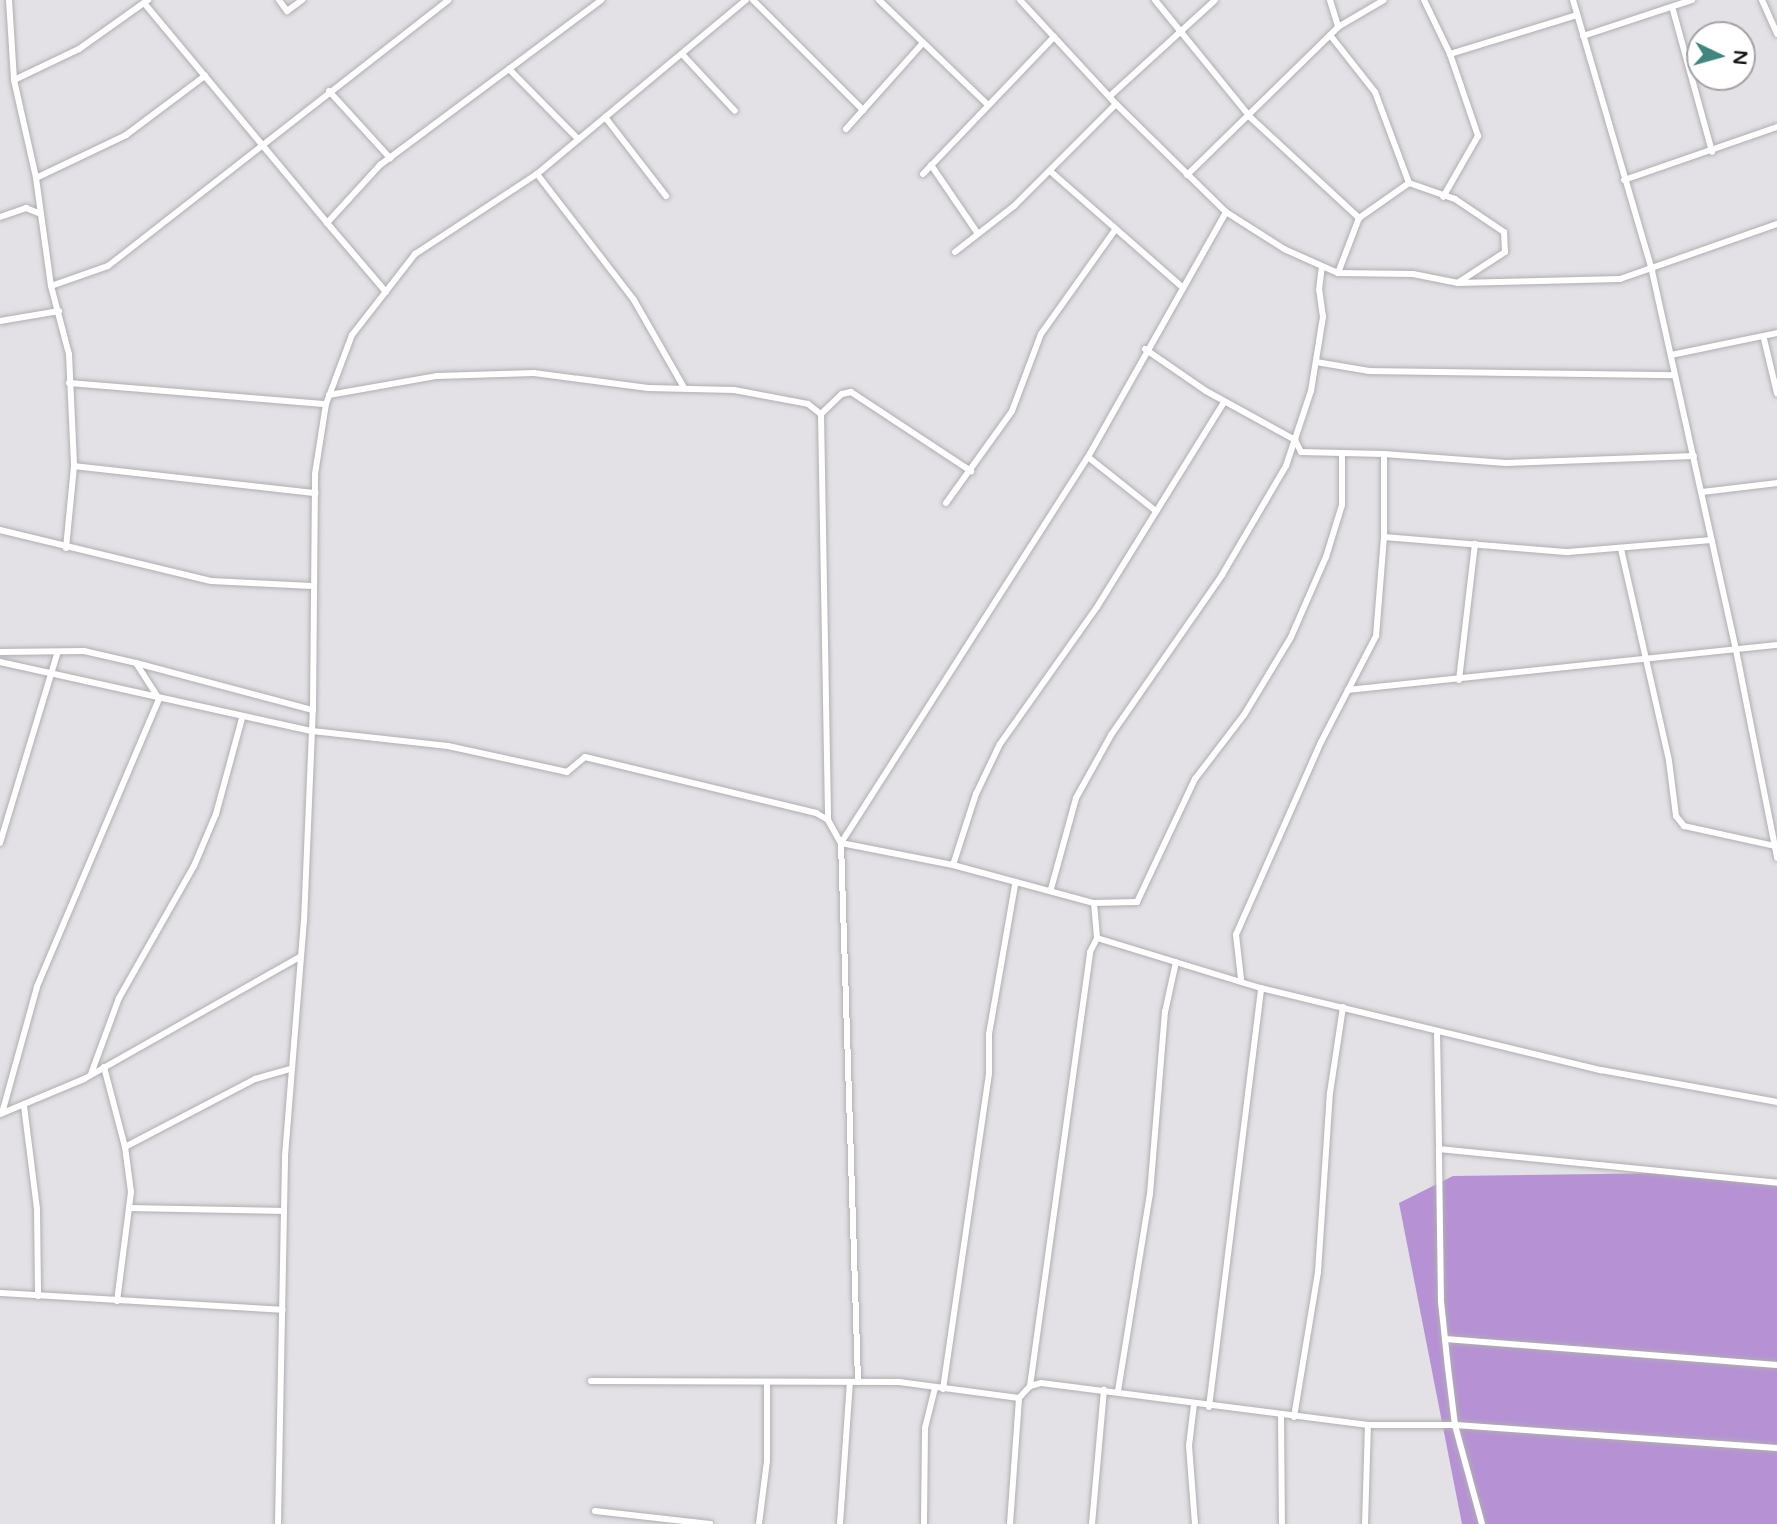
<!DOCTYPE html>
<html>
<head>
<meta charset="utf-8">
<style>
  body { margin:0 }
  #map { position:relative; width:1777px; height:1524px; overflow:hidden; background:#e3e1e5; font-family:"Varela Round",sans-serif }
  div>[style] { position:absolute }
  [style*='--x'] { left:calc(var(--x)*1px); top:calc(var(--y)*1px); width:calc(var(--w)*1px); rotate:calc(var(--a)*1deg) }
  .forest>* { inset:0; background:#b692d4 }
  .roads { filter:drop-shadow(0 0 2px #b0aeb1) drop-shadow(0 0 2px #b0aeb1) }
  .minor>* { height:6px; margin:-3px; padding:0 3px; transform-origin:3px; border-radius:3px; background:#fff }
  span { translate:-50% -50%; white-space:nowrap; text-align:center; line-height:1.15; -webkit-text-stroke:7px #fff; paint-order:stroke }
  .north { position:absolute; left:1686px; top:21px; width:70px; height:70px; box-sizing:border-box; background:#fff; border:2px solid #a3a3a4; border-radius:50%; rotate:95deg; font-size:19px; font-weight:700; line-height:28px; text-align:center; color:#1a191b }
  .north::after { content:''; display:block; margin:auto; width:24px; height:32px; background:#41867c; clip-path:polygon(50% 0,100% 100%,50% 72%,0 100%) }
</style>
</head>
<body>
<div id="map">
  <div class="forest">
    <div style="clip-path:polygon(1674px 1173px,1777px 1181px,1777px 1524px,1462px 1524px,1399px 1203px,1453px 1176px)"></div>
  </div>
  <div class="roads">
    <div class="minor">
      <div style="--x:9;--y:0;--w:80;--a:86.4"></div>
      <div style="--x:14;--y:80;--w:100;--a:77.3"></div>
      <div style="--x:36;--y:178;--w:109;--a:82.1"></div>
      <div style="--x:51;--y:286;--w:70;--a:75.2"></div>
      <div style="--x:69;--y:354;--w:112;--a:87.4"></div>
      <div style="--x:279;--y:0;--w:14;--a:54"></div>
      <div style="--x:287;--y:11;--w:19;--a:-36"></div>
      <div style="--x:753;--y:0;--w:156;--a:45"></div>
      <div style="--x:879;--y:0;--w:149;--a:43.9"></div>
      <div style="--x:1020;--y:0;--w:142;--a:47.3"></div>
      <div style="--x:1116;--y:104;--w:154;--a:44.5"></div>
      <div style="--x:1226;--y:212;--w:69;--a:32.5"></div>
      <div style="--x:1284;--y:249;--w:59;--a:24"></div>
      <div style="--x:1338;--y:273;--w:75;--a:0.8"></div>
      <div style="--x:1413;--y:274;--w:46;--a:11.3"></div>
      <div style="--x:1458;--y:283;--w:162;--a:-1.4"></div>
      <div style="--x:1620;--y:279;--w:166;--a:-19.3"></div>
      <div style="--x:1155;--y:0;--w:151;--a:50.9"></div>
      <div style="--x:1250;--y:117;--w:149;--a:42.8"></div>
      <div style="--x:1330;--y:0;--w:28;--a:73"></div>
      <div style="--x:1424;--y:0;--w:60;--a:64.3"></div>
      <div style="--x:1450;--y:54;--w:87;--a:71.1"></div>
      <div style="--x:1478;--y:136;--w:70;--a:119.8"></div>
      <div style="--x:1573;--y:0;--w:282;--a:73.7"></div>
      <div style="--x:1652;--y:271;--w:388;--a:77.5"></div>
      <div style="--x:1736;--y:650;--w:212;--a:78.8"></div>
      <div style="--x:1762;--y:0;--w:37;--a:66"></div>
      <div style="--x:144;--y:3;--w:286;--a:50.2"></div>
      <div style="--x:1673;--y:10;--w:147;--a:74.6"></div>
      <div style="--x:1330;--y:35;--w:73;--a:51.7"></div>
      <div style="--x:1375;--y:92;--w:97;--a:69.5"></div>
      <div style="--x:1583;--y:36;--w:115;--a:-18.3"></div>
      <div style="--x:1450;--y:54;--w:133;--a:-17.1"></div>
      <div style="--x:683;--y:55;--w:76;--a:47.1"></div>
      <div style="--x:509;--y:69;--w:98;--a:45.4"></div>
      <div style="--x:14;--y:80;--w:72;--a:-25.5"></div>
      <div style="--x:79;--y:49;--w:85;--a:-35.4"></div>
      <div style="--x:329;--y:91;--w:91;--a:47.7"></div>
      <div style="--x:1110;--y:96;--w:142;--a:-42.4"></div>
      <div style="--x:605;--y:117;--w:100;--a:52.3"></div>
      <div style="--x:846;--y:129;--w:115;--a:-48.2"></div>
      <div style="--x:931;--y:165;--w:83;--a:55.7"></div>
      <div style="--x:1050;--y:171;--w:174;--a:41.3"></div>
      <div style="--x:537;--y:174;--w:159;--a:52.4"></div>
      <div style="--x:634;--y:300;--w:99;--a:60.3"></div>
      <div style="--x:923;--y:174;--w:190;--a:-46.3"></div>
      <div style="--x:1187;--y:175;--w:211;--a:-44.4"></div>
      <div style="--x:1338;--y:27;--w:53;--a:-30.4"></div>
      <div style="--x:36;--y:178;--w:100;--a:-25.5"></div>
      <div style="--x:126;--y:135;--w:99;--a:-36.8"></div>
      <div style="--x:1624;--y:180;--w:162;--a:-19.1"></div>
      <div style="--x:0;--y:217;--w:28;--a:-19"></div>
      <div style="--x:26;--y:208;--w:16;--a:22"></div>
      <div style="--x:955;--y:252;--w:75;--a:-37.9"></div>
      <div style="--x:1014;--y:206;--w:144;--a:-45"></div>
      <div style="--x:1338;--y:273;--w:59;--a:-69.1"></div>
      <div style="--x:1359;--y:218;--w:61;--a:-35"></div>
      <div style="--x:1409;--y:183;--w:49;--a:19.2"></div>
      <div style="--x:1455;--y:199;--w:59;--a:34"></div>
      <div style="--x:1504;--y:232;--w:20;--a:87"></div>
      <div style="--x:1505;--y:252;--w:55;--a:146.9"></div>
      <div style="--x:51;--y:286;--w:60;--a:-19.3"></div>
      <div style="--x:108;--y:266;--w:432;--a:-38"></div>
      <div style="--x:386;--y:292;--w:91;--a:-130.5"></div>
      <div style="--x:327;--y:223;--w:79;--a:-47.6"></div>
      <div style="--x:380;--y:165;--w:276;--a:-36.7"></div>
      <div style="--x:0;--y:321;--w:60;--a:-9.6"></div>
      <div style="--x:1764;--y:339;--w:56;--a:76.5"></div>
      <div style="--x:1145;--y:349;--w:74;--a:34.5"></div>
      <div style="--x:1206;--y:391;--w:102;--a:28.8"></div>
      <div style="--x:1295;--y:440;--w:13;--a:63"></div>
      <div style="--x:1301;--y:452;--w:83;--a:1.4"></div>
      <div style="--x:1384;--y:454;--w:83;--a:90"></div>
      <div style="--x:1384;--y:537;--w:99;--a:94.6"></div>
      <div style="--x:1376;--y:636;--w:119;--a:117.4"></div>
      <div style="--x:1321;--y:742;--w:211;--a:113.8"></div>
      <div style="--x:1236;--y:935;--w:44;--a:83.5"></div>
      <div style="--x:1671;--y:355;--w:108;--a:-11.7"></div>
      <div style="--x:1316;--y:362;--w:54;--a:9.6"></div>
      <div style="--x:1369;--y:371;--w:305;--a:0.8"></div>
      <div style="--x:69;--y:383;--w:258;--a:4.7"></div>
      <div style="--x:329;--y:395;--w:110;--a:-10"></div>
      <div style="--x:437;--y:376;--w:97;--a:-1.8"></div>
      <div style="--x:534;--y:373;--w:115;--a:7.5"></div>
      <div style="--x:648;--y:388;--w:86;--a:1.3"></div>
      <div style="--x:734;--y:390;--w:75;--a:10.7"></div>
      <div style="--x:808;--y:404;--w:16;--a:38"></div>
      <div style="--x:821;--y:414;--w:29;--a:-44"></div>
      <div style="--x:842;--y:394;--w:9;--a:-13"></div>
      <div style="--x:851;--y:392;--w:144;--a:33.4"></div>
      <div style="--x:821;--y:414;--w:406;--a:89"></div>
      <div style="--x:1384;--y:454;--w:122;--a:4.2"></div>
      <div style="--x:1506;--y:463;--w:188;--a:-2.1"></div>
      <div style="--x:1088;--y:457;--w:87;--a:38.5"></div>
      <div style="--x:1702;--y:492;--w:76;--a:-6.8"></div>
      <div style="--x:946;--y:503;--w:113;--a:-54.3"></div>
      <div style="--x:1012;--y:411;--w:82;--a:-69.4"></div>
      <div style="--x:1041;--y:334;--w:128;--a:-54.6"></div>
      <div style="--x:0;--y:530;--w:217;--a:13.6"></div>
      <div style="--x:211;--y:581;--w:101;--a:2.8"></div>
      <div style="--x:1384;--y:537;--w:185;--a:4.7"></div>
      <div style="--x:1568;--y:552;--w:144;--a:-4.8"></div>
      <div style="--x:66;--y:548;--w:82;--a:-84.4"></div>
      <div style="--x:74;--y:466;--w:243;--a:6.4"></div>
      <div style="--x:1621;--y:549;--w:217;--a:77.2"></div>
      <div style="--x:1669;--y:761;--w:55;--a:82.7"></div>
      <div style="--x:1676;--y:816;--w:13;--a:51"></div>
      <div style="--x:1684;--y:826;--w:93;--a:12.4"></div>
      <div style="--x:0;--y:652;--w:84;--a:-0.7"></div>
      <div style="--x:84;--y:651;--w:53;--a:13"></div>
      <div style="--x:136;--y:663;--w:43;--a:57.4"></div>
      <div style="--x:159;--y:699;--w:313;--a:113"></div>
      <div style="--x:37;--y:987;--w:131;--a:105.5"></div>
      <div style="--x:0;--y:662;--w:320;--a:12.5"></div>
      <div style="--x:312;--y:731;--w:137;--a:6.3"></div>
      <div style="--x:448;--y:746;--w:122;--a:12.3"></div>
      <div style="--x:567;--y:772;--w:23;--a:-40"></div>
      <div style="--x:585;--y:757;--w:238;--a:13.6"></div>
      <div style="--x:816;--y:813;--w:14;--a:30"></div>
      <div style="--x:828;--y:820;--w:26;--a:61"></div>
      <div style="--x:841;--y:843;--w:539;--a:88.19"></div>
      <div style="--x:136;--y:663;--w:183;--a:14.9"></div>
      <div style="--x:1459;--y:680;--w:137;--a:-83.3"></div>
      <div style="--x:1348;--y:690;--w:431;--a:-6"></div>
      <div style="--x:0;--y:843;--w:197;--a:-73.2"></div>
      <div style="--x:841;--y:843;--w:114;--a:11.1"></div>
      <div style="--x:953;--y:865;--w:146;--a:15.1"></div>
      <div style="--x:1094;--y:903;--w:35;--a:85"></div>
      <div style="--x:1097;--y:938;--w:171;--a:17"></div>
      <div style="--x:1261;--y:988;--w:350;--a:13.6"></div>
      <div style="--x:1601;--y:1070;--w:179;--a:10.3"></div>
      <div style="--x:841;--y:843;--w:458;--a:-57.4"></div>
      <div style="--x:1088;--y:457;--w:281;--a:-60.6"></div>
      <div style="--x:953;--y:865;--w:75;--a:-72.1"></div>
      <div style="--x:976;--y:794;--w:55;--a:-64.4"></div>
      <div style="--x:1000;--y:744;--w:168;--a:-54.7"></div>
      <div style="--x:1097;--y:607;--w:241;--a:-58.2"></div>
      <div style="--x:1051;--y:889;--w:94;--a:-74.6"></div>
      <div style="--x:1076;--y:798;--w:72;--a:-60.9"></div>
      <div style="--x:1111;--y:735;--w:195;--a:-55.2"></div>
      <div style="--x:1222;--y:575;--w:126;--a:-59.6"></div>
      <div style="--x:1286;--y:466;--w:79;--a:-71.6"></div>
      <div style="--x:1311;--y:391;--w:75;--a:-80.8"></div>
      <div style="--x:1323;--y:317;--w:27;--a:-98"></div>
      <div style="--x:1319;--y:290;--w:23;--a:-83"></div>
      <div style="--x:1094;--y:903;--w:43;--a:-1.3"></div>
      <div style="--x:1137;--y:902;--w:136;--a:-64.8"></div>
      <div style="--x:1195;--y:779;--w:81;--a:-52.6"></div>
      <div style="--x:1244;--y:715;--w:91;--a:-58.9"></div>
      <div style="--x:1291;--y:637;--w:87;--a:-66.4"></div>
      <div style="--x:1326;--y:557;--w:54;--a:-72.9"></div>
      <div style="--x:1342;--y:505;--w:50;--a:-90"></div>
      <div style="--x:1437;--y:1031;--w:118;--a:89"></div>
      <div style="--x:104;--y:1067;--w:83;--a:75.3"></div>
      <div style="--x:125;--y:1147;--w:45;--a:82.4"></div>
      <div style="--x:131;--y:1192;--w:110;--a:97.3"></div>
      <div style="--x:91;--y:1074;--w:81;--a:-69.8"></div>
      <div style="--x:119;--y:998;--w:152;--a:-60.4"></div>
      <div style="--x:194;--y:866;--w:56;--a:-67.1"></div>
      <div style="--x:216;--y:814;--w:99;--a:-74.8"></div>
      <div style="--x:24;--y:1106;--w:104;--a:82.8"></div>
      <div style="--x:37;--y:1209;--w:87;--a:89.3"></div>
      <div style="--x:0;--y:1114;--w:91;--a:-22.6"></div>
      <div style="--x:84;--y:1079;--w:248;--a:-29.5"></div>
      <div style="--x:125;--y:1147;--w:147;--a:-27.6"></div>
      <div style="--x:255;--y:1079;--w:35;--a:-16"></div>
      <div style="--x:131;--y:1208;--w:153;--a:1.1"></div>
      <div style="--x:0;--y:1293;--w:283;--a:3.4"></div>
      <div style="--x:1445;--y:1339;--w:333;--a:4.5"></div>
      <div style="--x:591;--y:1381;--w:308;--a:0.2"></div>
      <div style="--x:899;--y:1382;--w:121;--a:7.6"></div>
      <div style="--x:1019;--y:1398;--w:16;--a:-47"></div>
      <div style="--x:1030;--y:1386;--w:11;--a:-15"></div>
      <div style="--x:1041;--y:1383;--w:330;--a:7.3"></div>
      <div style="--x:1368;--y:1425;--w:87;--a:0"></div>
      <div style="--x:1455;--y:1425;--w:323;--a:4.1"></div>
      <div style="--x:1030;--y:1386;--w:438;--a:-82.1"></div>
      <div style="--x:1090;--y:952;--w:16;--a:-63"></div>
      <div style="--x:943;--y:1389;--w:318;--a:-81.7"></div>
      <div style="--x:989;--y:1074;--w:40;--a:-90"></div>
      <div style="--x:989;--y:1034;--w:151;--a:-80.1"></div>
      <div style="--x:1118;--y:1391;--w:200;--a:-80.8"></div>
      <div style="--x:1150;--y:1194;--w:183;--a:-85.3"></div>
      <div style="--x:1165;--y:1012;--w:51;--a:-77.6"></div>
      <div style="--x:1194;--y:1404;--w:42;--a:96.8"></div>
      <div style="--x:1189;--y:1446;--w:78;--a:85.6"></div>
      <div style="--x:1209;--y:1407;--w:422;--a:-82.9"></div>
      <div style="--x:1281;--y:1416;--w:108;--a:89.5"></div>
      <div style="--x:1294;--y:1417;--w:147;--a:-80.6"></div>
      <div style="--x:1318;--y:1272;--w:179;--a:-86.2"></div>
      <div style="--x:1330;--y:1093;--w:87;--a:-81.4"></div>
      <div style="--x:595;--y:1511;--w:116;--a:6.4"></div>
      <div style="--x:278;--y:1524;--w:368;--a:-88.9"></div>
      <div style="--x:285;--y:1156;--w:236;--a:-85.4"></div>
      <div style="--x:304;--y:921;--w:211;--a:-87.6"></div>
      <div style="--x:313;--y:710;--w:236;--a:-89.5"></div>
      <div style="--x:315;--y:474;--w:71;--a:-81.1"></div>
      <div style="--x:326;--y:404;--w:74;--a:-69.4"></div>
      <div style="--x:352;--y:335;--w:103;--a:-52.1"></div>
      <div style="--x:415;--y:254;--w:146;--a:-33.3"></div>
      <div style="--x:537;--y:174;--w:272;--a:-39.8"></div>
      <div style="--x:759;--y:1524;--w:64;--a:-82.8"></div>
      <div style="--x:767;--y:1461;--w:78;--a:-90"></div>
      <div style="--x:840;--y:1524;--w:142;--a:-86"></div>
      <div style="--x:924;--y:1524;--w:96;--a:-89.4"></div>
      <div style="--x:925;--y:1428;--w:41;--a:-76"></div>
      <div style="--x:1010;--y:1524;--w:126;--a:-85.9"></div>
      <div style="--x:1092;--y:1524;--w:135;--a:-84.9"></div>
      <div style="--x:1365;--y:1524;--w:99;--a:-88.3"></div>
      <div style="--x:1482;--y:1524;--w:103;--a:-105.3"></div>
      <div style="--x:1455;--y:1425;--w:57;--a:-97"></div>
      <div style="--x:1448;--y:1368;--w:67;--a:-96"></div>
      <div style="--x:1441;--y:1301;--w:152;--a:-90.8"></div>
      <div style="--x:1439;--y:1149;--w:340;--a:5.7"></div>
    </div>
  </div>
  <div class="north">N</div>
</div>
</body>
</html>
